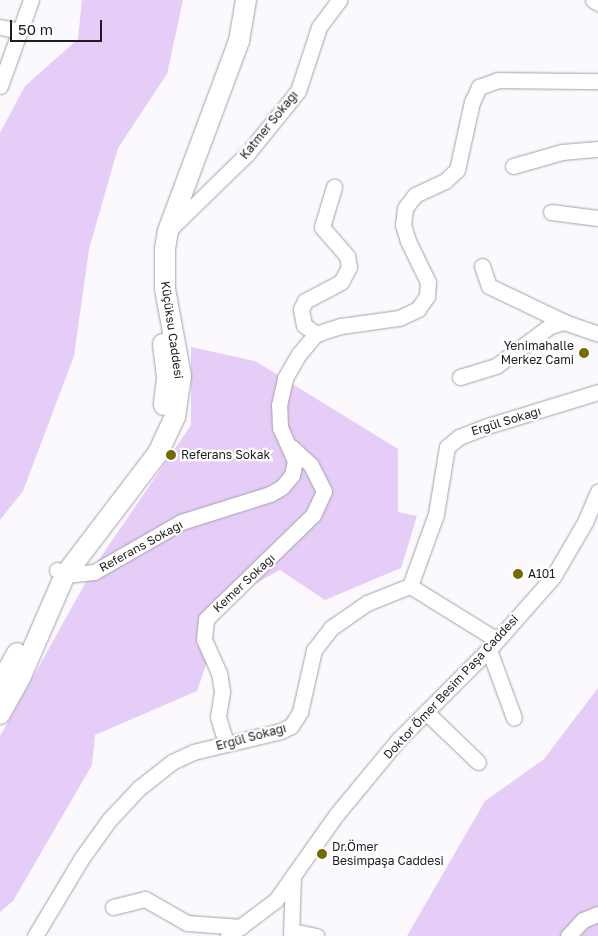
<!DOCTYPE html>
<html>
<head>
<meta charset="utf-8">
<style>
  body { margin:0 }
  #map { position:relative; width:598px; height:936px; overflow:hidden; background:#fbf8fe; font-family:"Golos Text",sans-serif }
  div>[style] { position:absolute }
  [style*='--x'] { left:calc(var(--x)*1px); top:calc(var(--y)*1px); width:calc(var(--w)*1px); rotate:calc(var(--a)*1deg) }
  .green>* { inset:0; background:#e6cdf7 }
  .roads { filter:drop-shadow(0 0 1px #a4a1a6) drop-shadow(0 0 1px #a4a1a6) }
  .minor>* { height:15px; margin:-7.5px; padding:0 7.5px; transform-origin:7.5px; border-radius:7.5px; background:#fff }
  .major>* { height:20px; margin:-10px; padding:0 10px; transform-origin:10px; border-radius:10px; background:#fff }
  .dots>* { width:14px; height:14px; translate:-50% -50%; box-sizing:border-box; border:2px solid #fff; border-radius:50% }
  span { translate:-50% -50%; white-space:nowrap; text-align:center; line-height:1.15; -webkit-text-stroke:4.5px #fff; paint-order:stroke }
  .street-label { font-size:12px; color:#1d1c1e }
  .poi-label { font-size:12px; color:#1d1c1e }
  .right { translate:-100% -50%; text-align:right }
  .left { translate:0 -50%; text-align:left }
  .scale { position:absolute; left:10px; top:20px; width:92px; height:22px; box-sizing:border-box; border:2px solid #1d1c1e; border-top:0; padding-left:6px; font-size:15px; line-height:18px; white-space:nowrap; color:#1d1c1e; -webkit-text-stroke:4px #fff; paint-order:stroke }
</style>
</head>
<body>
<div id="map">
  <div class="green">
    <div style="clip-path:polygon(82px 0,183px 0,167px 74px,118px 148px,89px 249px,74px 356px,23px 491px,0 520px,0 133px,25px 86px,78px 39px)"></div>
    <div style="clip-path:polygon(191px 347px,255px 361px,398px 449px,398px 512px,417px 516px,401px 568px,325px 600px,280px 570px,251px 586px,210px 621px,212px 648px,197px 691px,95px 735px,92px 765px,13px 901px,0 912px,0 736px,96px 564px,191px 425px)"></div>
    <div style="clip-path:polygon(598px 688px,598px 936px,407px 936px,485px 801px,544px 759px)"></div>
  </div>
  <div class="roads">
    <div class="minor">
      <div style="--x:593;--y:0;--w:6;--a:31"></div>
      <div style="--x:0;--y:27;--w:20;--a:11"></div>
      <div style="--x:0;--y:86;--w:91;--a:-70.2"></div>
      <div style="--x:513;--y:166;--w:51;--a:-15.9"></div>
      <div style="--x:562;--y:152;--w:36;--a:-5"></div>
      <div style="--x:551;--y:212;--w:47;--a:7.3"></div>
      <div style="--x:169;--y:230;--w:109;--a:-44.3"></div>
      <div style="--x:247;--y:154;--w:81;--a:-51"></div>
      <div style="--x:298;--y:91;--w:67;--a:-71.8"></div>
      <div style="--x:319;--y:27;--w:34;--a:-53"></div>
      <div style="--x:482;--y:266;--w:21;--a:71"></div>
      <div style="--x:489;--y:286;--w:83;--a:25.6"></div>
      <div style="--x:564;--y:322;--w:36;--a:19"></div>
      <div style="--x:316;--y:334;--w:15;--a:-143"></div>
      <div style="--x:304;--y:325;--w:16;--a:-101"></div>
      <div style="--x:301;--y:309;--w:9;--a:-63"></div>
      <div style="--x:305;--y:301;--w:41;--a:-27.8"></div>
      <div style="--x:341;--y:282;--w:17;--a:-62"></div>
      <div style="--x:349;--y:267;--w:11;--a:-100"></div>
      <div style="--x:347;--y:256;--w:38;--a:-131"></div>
      <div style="--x:322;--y:227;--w:42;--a:-73.3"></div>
      <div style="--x:460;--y:377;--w:38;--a:-17"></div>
      <div style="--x:496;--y:366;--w:67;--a:-36.5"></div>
      <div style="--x:550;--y:326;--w:15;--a:-16"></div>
      <div style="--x:57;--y:570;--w:9;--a:32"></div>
      <div style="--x:65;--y:575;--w:29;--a:-6"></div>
      <div style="--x:94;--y:572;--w:100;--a:-29.9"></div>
      <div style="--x:181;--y:522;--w:93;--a:-17.5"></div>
      <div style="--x:270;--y:494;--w:14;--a:-30"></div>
      <div style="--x:282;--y:487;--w:16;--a:-50"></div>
      <div style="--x:292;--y:475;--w:14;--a:-78"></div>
      <div style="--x:295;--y:461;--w:36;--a:-114"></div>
      <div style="--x:280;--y:428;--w:23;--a:-92"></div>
      <div style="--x:279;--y:405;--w:28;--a:-77"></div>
      <div style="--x:285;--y:378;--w:28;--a:-60"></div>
      <div style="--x:299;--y:354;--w:26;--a:-50"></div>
      <div style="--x:316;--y:334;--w:26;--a:-18"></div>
      <div style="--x:341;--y:326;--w:59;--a:-7.9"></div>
      <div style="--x:399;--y:318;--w:21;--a:-25"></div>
      <div style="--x:418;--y:309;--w:16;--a:-55"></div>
      <div style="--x:427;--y:296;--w:14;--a:-86"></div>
      <div style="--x:428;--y:282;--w:46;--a:-116"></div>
      <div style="--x:408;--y:241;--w:17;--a:-107"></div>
      <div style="--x:403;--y:225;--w:17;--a:-83"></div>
      <div style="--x:405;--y:208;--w:16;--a:-52"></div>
      <div style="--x:415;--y:195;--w:33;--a:-25"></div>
      <div style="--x:445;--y:181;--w:16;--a:-43"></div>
      <div style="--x:457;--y:170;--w:70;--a:-77.6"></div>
      <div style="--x:472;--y:102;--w:17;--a:-65"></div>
      <div style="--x:479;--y:87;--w:20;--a:-20"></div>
      <div style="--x:498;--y:80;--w:100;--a:0.6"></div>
      <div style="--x:410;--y:586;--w:102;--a:31.8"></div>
      <div style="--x:489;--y:650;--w:72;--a:69.8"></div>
      <div style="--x:426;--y:712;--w:72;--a:43.9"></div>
      <div style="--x:226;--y:743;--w:27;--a:-107"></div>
      <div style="--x:218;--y:717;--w:26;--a:-81"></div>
      <div style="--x:222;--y:691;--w:18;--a:-99"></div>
      <div style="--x:219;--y:673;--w:37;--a:-114"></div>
      <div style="--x:204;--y:639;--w:20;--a:-84"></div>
      <div style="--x:206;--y:619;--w:149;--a:-44.2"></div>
      <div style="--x:313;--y:515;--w:26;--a:-65"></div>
      <div style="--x:324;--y:491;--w:29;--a:-117"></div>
      <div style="--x:311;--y:465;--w:27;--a:-138"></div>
      <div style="--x:113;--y:907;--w:33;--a:-14"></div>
      <div style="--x:145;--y:899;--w:48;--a:29.7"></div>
      <div style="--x:187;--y:923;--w:54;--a:4.2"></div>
      <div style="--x:292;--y:931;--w:25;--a:12"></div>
      <div style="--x:35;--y:936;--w:90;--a:-59.1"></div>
      <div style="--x:81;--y:859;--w:48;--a:-54.3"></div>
      <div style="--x:109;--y:820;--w:44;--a:-46.8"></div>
      <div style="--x:139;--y:788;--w:42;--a:-38.2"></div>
      <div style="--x:172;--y:762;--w:23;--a:-25"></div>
      <div style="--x:193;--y:752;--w:90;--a:-13.4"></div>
      <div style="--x:281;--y:731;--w:11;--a:-27"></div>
      <div style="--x:291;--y:726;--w:17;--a:-57"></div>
      <div style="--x:300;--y:712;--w:64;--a:-77.3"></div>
      <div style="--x:314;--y:650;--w:28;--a:-52"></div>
      <div style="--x:331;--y:628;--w:44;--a:-34.8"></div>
      <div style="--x:367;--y:603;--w:46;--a:-21.6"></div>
      <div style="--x:410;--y:586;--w:77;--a:-70.1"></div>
      <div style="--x:436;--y:514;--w:68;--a:-80.7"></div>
      <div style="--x:447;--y:447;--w:16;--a:-40"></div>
      <div style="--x:459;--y:437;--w:34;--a:-21"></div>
      <div style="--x:491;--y:425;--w:112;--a:-17.1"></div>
      <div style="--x:228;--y:936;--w:60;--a:-36.9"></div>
      <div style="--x:276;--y:900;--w:104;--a:-54.8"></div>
      <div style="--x:336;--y:815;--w:97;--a:-50.4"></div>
      <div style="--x:398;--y:740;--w:133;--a:-45"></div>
      <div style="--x:492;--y:646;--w:92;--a:-48.5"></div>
      <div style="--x:553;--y:577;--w:64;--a:-59.8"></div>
      <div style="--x:585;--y:522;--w:33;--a:-67"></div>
      <div style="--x:291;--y:936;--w:60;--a:-88.1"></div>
      <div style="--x:568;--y:936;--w:22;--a:-47"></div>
      <div style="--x:583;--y:920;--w:16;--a:-22"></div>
    </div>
    <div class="major">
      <div style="--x:163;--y:344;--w:35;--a:83"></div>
      <div style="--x:167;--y:379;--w:26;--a:97"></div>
      <div style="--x:0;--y:684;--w:35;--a:-61"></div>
      <div style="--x:0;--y:714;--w:43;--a:-61.1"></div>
      <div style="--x:21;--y:676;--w:110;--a:-66.5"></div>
      <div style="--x:65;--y:575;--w:153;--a:-52.7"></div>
      <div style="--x:158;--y:453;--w:40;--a:-65"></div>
      <div style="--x:175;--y:417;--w:41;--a:-81.7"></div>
      <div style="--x:181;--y:376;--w:88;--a:-100.4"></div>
      <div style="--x:165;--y:289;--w:40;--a:-90"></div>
      <div style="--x:165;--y:249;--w:18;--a:-81"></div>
      <div style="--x:168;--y:231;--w:203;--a:-69.5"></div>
      <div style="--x:239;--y:41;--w:42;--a:-80.3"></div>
    </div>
  </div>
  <div class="dots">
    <div style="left:584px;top:353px;background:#766a02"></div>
    <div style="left:171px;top:455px;background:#766a02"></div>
    <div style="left:518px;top:574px;background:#766a02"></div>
    <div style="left:322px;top:854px;background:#766a02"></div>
  </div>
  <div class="street-label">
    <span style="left:269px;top:125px;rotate:-51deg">Katmer Sokağı</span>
    <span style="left:172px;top:330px;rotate:82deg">Küçüksu Caddesi</span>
    <span style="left:506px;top:421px;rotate:-17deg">Ergül Sokağı</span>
    <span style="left:141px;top:546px;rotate:-29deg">Referans Sokağı</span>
    <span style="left:244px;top:583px;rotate:-43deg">Kemer Sokağı</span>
    <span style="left:451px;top:687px;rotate:-47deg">Doktor Ömer Besim Paşa Caddesi</span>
    <span style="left:251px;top:737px;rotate:-15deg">Ergül Sokağı</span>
  </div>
  <div class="poi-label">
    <span class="right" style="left:574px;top:353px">Yenimahalle<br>Merkez Cami</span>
    <span class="left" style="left:181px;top:455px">Referans Sokak</span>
    <span class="left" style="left:528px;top:574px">A101</span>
    <span class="left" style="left:332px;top:854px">Dr.Ömer<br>Besimpaşa Caddesi</span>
  </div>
  <div class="scale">50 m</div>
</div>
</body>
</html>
